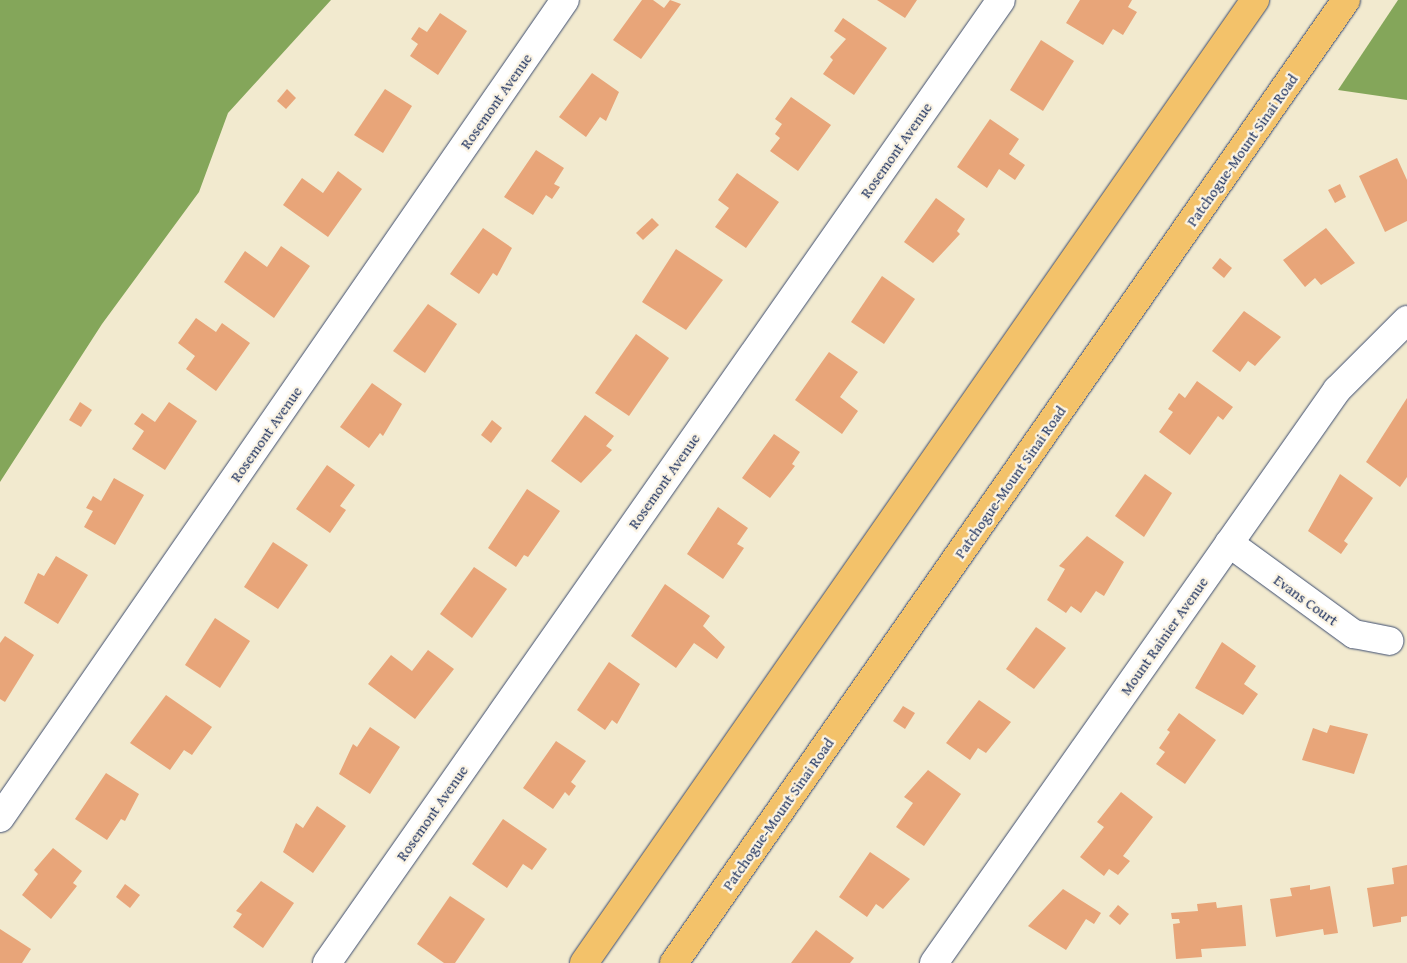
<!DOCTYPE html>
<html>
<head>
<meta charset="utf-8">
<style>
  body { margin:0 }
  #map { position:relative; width:1407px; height:963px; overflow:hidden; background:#f2eacf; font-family:"Gentium Book Plus",serif }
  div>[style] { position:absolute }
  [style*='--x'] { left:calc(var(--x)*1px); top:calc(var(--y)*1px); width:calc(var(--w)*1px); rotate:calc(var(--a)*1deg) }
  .forest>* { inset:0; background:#84a65a }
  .building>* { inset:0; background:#e8a579 }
  .roads { filter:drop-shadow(0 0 1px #3b4b6f) drop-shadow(0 0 1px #3b4b6f) }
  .minor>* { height:28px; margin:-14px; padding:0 14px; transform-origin:14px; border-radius:14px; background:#fff }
  .highway>* { height:28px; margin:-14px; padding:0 14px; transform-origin:14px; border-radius:14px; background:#f3c26a }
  span { translate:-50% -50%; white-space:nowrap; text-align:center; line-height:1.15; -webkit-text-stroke:4.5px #fcf5e5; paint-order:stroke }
  .street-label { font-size:15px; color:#1b2f5e }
</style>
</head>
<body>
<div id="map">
  <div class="forest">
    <div style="clip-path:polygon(0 0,331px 0,228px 113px,199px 192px,102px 324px,0 482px)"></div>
    <div style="clip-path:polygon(1398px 0,1407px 0,1407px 100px,1338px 90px)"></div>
  </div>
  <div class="building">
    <div style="clip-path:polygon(642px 0,653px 0,664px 8px,670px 0,681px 4px,641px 59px,613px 40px)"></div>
    <div style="clip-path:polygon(877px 0,917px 0,905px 18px)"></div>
    <div style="clip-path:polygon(1080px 0,1132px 0,1128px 7px,1137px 12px,1123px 35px,1113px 29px,1103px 45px,1066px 23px)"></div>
    <div style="clip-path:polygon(440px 13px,467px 31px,438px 75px,410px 56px,418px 44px,411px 39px,419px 27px,427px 32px)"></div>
    <div style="clip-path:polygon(843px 18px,887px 48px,854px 95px,823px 74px,833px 60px,830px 57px,846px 39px,834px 31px)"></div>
    <div style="clip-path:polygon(1041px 40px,1074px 61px,1043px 111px,1010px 90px)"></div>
    <div style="clip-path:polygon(592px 73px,619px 92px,606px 121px,600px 117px,586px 137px,559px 117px)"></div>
    <div style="clip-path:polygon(287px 89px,296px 98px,286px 109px,277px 101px)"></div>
    <div style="clip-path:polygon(385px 89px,412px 106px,383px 153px,354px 135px)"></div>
    <div style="clip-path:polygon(791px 97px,831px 125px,798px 171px,770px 151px,780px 138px,775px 134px,782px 124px,775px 119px)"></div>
    <div style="clip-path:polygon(990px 119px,1019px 139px,1009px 154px,1025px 165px,1015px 180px,999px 169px,987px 188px,957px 167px)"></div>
    <div style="clip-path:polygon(536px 150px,564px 168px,554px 184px,560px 187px,552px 199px,546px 195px,533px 215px,504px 197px)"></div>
    <div style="clip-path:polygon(1397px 158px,1407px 180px,1407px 221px,1385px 232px,1359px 176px)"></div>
    <div style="clip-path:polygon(338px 171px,362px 189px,328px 237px,283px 205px,302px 178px,323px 193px)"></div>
    <div style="clip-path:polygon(737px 173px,779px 202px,746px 248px,715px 227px,729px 208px,718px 200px)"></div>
    <div style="clip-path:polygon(1340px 184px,1346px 197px,1335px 203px,1328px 190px)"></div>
    <div style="clip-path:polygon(936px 198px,965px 219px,957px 231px,960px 234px,933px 263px,904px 242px)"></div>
    <div style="clip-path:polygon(652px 218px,659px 225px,643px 240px,636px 233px)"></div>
    <div style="clip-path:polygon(483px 228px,512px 248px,497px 276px,493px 273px,479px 294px,450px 274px)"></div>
    <div style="clip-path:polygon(1326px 228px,1355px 263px,1321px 285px,1315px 278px,1305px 287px,1283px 260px)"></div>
    <div style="clip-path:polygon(281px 246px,310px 266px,274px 318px,224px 282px,245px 251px,267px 267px)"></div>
    <div style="clip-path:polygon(676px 249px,723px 280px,686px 330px,642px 302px)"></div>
    <div style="clip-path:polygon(1220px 258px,1232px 268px,1224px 278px,1212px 268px)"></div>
    <div style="clip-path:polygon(882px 276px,915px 299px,884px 344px,851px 322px)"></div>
    <div style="clip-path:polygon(428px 304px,457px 324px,425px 373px,393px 351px)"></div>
    <div style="clip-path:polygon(1244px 311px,1281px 337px,1255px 366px,1248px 361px,1240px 372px,1212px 351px)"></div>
    <div style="clip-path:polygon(196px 318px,216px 332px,222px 323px,250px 343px,216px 391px,186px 369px,195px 356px,178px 343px)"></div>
    <div style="clip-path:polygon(636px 334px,669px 358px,629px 416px,595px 393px)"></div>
    <div style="clip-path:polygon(829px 352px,858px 372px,840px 397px,858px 411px,842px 434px,795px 400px)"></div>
    <div style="clip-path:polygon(1197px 381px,1233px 407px,1223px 420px,1218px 416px,1190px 455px,1159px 432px,1173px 412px,1168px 409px,1179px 393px,1185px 398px)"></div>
    <div style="clip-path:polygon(372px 383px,402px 404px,383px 436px,380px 433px,369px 448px,340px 427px)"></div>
    <div style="clip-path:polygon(1407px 398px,1407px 477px,1400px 487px,1366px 462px)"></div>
    <div style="clip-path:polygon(80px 402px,92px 410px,81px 427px,69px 420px)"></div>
    <div style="clip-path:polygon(169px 402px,197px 421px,165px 470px,132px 449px,144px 431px,134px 424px,142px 413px,155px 422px)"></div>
    <div style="clip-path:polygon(585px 415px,614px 436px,606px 446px,612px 450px,581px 483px,551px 461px)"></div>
    <div style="clip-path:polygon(492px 420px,502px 428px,491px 443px,481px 435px)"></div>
    <div style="clip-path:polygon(774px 434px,800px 452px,792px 464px,795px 466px,770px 498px,742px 478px)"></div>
    <div style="clip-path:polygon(327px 465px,355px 485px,340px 506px,346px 510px,330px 533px,296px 509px)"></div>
    <div style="clip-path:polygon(1145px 474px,1172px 493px,1144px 537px,1115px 516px)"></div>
    <div style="clip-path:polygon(1340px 474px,1373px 498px,1344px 541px,1348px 544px,1341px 554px,1308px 531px)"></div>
    <div style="clip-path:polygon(114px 478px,144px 495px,115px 545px,84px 527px,93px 511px,86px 508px,93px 496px,101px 501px)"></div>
    <div style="clip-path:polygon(527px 489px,560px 511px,528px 557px,524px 555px,516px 567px,488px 548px)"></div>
    <div style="clip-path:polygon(718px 507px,748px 528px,737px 544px,744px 548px,723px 579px,687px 554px)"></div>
    <div style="clip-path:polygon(1087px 536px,1124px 562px,1104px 596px,1096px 591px,1081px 613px,1071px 606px,1066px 613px,1047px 600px,1065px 569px,1059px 566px)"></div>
    <div style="clip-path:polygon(273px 542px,308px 565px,278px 609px,244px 587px)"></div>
    <div style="clip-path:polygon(56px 556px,88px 575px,58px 624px,24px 603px,38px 573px,44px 576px)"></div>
    <div style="clip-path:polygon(474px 567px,507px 589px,472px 638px,440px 614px)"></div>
    <div style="clip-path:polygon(665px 584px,710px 616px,703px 626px,725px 647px,717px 659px,694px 643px,676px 668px,631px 636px)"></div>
    <div style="clip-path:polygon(215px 618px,250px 641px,220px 688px,185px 665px)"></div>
    <div style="clip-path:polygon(1036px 627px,1066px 648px,1034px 689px,1006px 669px)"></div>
    <div style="clip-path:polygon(5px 636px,34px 655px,5px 702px,0 699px,0 643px)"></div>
    <div style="clip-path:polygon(1222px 642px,1256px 666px,1244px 684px,1258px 694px,1243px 715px,1195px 688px)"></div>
    <div style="clip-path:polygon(428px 650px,454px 669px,415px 719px,368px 684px,391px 655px,412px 671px)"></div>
    <div style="clip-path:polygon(609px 662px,640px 684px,617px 724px,612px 720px,605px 730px,577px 710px)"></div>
    <div style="clip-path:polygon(166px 695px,212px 727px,192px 755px,184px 750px,170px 770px,130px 743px)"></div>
    <div style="clip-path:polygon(979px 700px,1011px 722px,986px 753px,978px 748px,970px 760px,946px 743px)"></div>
    <div style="clip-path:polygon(903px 706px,915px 713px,905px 729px,893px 721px)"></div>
    <div style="clip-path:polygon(1179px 713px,1216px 740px,1185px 784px,1156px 764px,1165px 752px,1159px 748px,1170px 732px,1167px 730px)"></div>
    <div style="clip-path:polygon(1330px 725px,1368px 734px,1354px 774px,1302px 760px,1313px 728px,1327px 733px)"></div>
    <div style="clip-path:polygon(370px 727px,400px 747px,370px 794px,339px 774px,353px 744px,357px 747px)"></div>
    <div style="clip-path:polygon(556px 741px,586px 761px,571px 782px,576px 786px,569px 796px,565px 792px,553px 809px,523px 788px)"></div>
    <div style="clip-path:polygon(928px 770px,961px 794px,924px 846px,896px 827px,913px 803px,904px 797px)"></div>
    <div style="clip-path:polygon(106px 773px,139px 794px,125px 821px,121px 819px,107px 840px,75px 819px)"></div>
    <div style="clip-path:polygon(1121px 792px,1153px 817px,1123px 856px,1130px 861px,1118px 875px,1109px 869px,1104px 876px,1080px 857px,1104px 827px,1097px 822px)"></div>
    <div style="clip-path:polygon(317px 806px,346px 826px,313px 873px,283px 852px,296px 823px,303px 828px)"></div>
    <div style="clip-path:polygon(503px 819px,547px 849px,532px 870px,523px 864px,507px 888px,472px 864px)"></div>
    <div style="clip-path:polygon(53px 848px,82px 871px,73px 883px,77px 886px,51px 919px,22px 895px,38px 874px,34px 870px)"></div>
    <div style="clip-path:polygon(870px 852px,910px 879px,883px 909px,876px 904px,867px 917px,839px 897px)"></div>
    <div style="clip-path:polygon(1407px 865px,1407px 916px,1401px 917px,1401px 922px,1373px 927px,1367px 888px,1394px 884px,1392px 868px)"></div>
    <div style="clip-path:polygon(261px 881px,294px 903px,263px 948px,233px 927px,242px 914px,236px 911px)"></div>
    <div style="clip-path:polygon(125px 884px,140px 895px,130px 908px,116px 897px)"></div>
    <div style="clip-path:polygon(1310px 885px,1310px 890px,1330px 886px,1338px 933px,1324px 935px,1323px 929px,1276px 937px,1270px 899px,1292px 896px,1290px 888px)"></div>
    <div style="clip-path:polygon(1063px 889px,1101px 913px,1094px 924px,1086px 919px,1066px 950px,1028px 926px)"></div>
    <div style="clip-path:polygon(450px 896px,485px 919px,455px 963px,444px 963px,417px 944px)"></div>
    <div style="clip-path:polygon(1216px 902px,1217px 908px,1242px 905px,1246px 946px,1201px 949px,1202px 957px,1176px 959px,1173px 924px,1180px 923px,1179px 919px,1172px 919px,1171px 913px,1198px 911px,1197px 904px)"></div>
    <div style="clip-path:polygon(1118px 905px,1129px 914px,1120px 925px,1109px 916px)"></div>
    <div style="clip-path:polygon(0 929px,31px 949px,22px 963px,0 963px)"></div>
    <div style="clip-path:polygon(816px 930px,854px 958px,850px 963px,791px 963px)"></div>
  </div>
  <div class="roads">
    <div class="minor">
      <div style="--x:1229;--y:543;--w:155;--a:36.1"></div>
      <div style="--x:1354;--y:634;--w:36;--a:11"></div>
      <div style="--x:0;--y:818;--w:994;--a:-55.37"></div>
      <div style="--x:327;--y:963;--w:1175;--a:-55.01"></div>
      <div style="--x:934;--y:963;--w:701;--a:-54.88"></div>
      <div style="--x:1337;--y:390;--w:99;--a:-45"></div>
    </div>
    <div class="highway">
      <div style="--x:584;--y:963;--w:1174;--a:-55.13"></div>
      <div style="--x:674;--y:963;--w:1174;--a:-55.09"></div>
    </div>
  </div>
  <div class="street-label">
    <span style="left:496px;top:101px;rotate:-55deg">Rosemont Avenue</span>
    <span style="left:896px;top:150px;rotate:-55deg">Rosemont Avenue</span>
    <span style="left:1242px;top:150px;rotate:-55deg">Patchogue-Mount Sinai Road</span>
    <span style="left:266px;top:434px;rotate:-55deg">Rosemont Avenue</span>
    <span style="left:664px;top:481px;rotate:-55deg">Rosemont Avenue</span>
    <span style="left:1010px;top:482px;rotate:-55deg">Patchogue-Mount Sinai Road</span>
    <span style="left:1306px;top:600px;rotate:36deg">Evans Court</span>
    <span style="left:1164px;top:636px;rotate:-55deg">Mount Rainier Avenue</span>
    <span style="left:432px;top:813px;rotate:-55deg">Rosemont Avenue</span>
    <span style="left:778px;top:814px;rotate:-55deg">Patchogue-Mount Sinai Road</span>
  </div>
</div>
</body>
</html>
